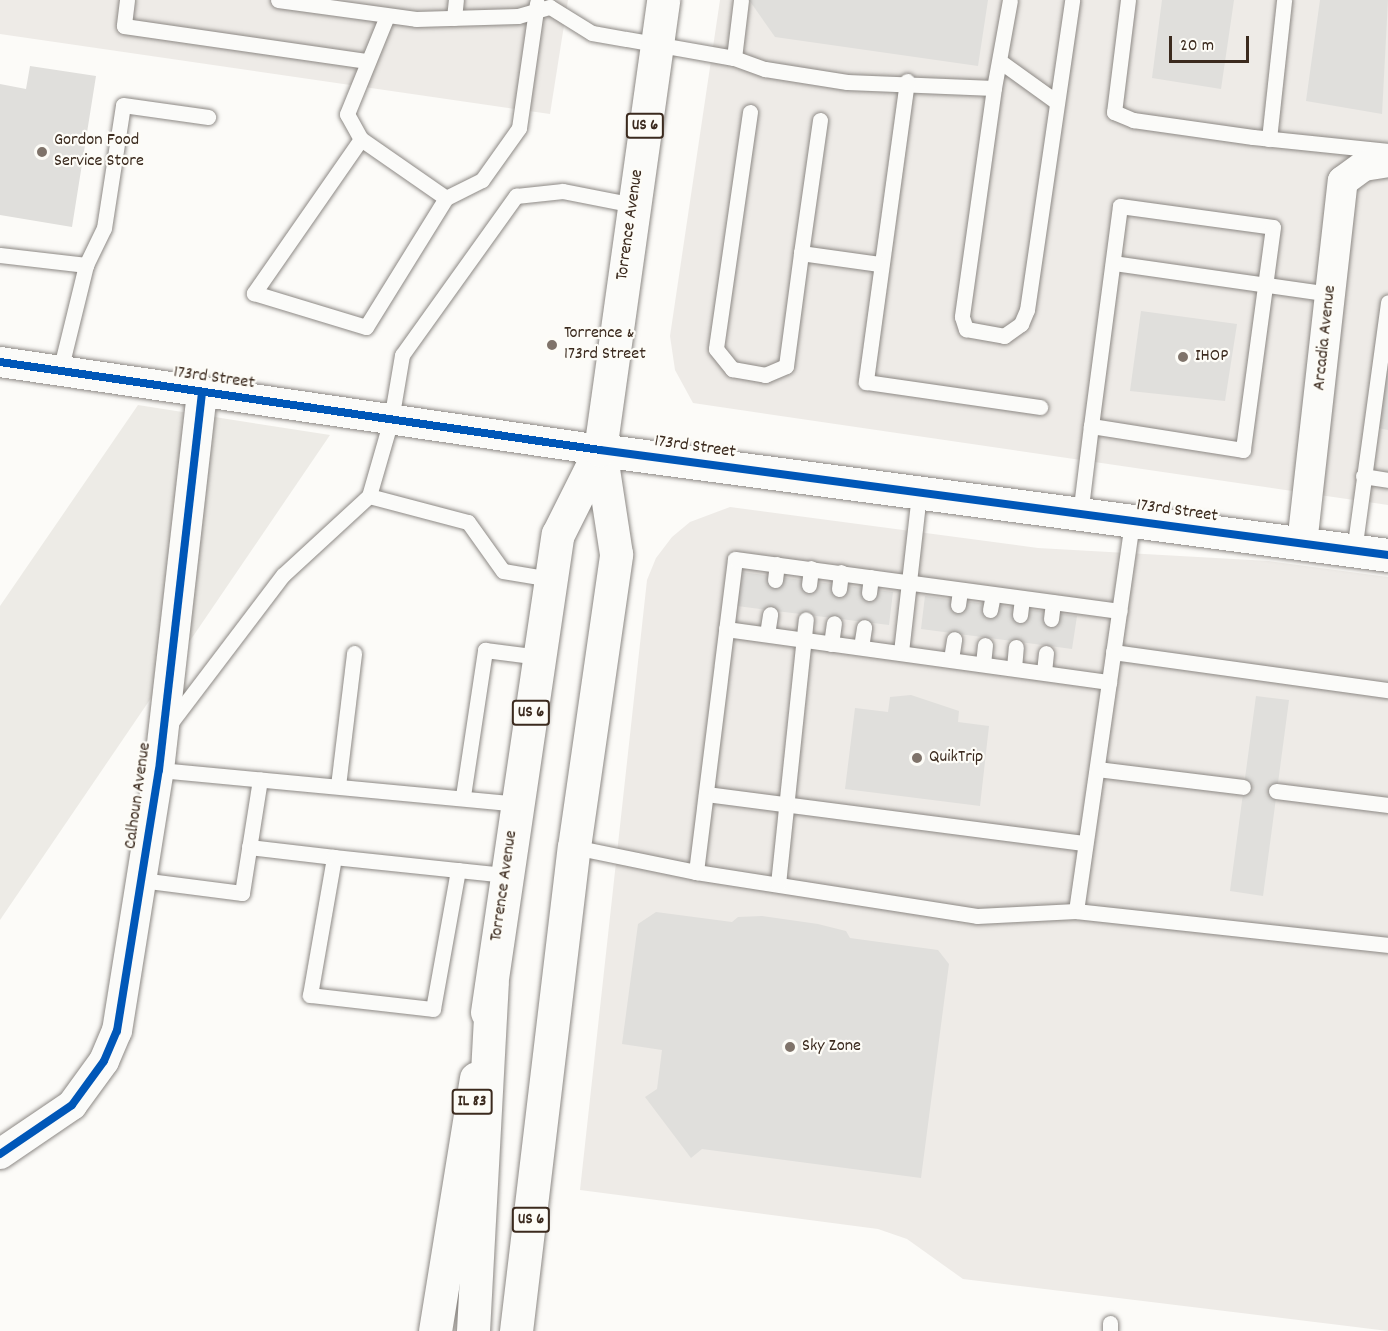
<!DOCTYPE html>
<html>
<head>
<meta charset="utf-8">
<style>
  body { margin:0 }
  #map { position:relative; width:1388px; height:1331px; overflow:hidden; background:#fcfbf8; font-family:Dekko,sans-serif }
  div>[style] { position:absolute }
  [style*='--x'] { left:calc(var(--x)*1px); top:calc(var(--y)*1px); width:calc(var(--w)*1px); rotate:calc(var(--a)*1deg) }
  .built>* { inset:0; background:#eeebe7 }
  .green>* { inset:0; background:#edebe6 }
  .building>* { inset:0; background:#e0dfdc }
  .roads { filter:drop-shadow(0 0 2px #8d8985) drop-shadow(0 0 2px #8d8985) }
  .lane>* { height:15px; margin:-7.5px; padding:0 7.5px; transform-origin:7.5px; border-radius:7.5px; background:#fbfbf9 }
  .street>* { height:30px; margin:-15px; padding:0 15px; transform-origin:15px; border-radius:15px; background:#fbfbf9 }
  .secondary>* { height:33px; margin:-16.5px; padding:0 16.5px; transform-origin:16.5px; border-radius:16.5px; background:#fbfbf9 }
  .primary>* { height:33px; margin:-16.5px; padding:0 16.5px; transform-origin:16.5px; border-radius:16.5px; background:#fbfbf9 }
  .highway>* { height:33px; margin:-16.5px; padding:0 16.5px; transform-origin:16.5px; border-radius:16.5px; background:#fbfbf9 }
  .cycleway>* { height:8px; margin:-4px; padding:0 4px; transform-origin:4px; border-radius:4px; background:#0057b8 }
  .dots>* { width:16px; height:16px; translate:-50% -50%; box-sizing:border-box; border:3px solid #fdfcf7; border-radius:50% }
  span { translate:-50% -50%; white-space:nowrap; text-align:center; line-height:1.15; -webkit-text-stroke:4.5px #fdfcf7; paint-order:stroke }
  .shield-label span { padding:2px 4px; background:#fdfcf7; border:2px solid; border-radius:4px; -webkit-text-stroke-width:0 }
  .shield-label { font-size:16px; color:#3b2a1e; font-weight:700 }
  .poi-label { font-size:18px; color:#3b2a1e }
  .left { translate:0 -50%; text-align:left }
  .street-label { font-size:18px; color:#3b2a1e }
  .scale { position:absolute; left:1169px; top:36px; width:80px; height:27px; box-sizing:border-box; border:3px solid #3b2a1e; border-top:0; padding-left:8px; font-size:18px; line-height:21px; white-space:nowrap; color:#3b2a1e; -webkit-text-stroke:4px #fdfcf7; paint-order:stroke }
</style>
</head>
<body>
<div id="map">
  <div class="built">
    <div style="clip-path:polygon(0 0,568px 0,550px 114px,0 34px)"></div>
    <div style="clip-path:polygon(720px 0,1388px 0,1388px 505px,693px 403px,675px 370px,670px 336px)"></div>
    <div style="clip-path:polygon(730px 507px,1038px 548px,1269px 561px,1388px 577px,1388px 1331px,963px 1279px,907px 1239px,878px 1229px,580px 1190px,647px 580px,656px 558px,672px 537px,690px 522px)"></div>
  </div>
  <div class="green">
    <div style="clip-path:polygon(138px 405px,330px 435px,0 920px,0 606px)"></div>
  </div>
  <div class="building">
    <div style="clip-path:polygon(749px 0,988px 0,978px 66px,775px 37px)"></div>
    <div style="clip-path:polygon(1162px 0,1234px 0,1221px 89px,1152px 78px)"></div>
    <div style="clip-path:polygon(1320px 0,1388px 0,1382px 114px,1306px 101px)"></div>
    <div style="clip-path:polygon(30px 66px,96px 76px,72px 227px,0 215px,0 84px,26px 89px)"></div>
    <div style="clip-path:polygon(1141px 311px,1237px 324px,1225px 401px,1130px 391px)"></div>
    <div style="clip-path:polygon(1387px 371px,1388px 371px,1388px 430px,1378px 428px)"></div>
    <div style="clip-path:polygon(742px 572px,893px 592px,889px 625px,737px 606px)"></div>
    <div style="clip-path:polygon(925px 596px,1077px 616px,1072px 649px,921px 629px)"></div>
    <div style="clip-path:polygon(911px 695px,959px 711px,958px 722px,989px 726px,980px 806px,845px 789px,855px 708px,888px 712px,890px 697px)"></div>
    <div style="clip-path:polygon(1256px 696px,1289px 700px,1263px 896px,1230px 891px)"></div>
    <div style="clip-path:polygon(656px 912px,732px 922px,738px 917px,762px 916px,818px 924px,846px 931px,850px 938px,938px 950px,949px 964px,921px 1178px,702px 1149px,691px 1158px,645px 1097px,657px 1089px,662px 1050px,622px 1044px,638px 924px)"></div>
  </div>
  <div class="roads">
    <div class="lane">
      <div style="--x:127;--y:0;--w:26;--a:97"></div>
      <div style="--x:124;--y:26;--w:246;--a:8.2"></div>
      <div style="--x:278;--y:0;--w:139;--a:7.8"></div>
      <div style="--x:416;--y:19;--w:102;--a:-1.7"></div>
      <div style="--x:518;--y:16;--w:33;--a:-16"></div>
      <div style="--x:550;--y:7;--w:49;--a:31.8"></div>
      <div style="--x:592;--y:33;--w:144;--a:10"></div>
      <div style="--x:734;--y:58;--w:33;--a:20"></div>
      <div style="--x:765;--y:69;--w:83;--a:9"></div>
      <div style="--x:847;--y:82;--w:147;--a:2.3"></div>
      <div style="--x:994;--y:88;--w:89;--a:-79.7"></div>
      <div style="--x:1128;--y:0;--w:113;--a:97.1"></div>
      <div style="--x:1114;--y:112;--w:21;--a:23"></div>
      <div style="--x:1133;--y:120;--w:121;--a:8.1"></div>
      <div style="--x:1253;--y:137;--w:136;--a:5.9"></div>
      <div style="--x:387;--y:16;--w:106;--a:112.2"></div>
      <div style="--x:347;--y:114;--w:29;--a:61"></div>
      <div style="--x:361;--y:139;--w:103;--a:34.8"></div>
      <div style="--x:446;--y:198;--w:40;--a:-26.6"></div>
      <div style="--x:482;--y:180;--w:64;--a:-54.6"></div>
      <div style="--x:519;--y:128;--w:126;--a:-81.8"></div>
      <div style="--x:454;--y:18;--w:18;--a:-84"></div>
      <div style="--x:734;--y:58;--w:58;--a:-83.1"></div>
      <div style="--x:1001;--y:62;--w:67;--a:35.8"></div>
      <div style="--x:907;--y:81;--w:304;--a:97.8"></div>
      <div style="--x:866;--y:382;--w:176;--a:8.2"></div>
      <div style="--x:994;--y:88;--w:231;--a:98"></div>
      <div style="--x:962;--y:317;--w:13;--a:72"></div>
      <div style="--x:966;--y:329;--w:39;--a:10"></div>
      <div style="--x:1004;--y:336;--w:21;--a:-35"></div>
      <div style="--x:1021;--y:324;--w:15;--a:-67"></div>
      <div style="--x:1027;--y:310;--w:313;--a:-81.7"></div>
      <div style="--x:750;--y:112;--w:239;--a:98.2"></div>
      <div style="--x:716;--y:349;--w:26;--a:51"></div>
      <div style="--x:732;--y:369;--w:34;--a:10"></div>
      <div style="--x:765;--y:375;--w:23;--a:-23"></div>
      <div style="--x:786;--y:366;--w:114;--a:-82.4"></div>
      <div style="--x:820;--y:120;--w:134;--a:98.1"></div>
      <div style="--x:801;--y:253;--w:79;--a:8"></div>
      <div style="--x:361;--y:139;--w:188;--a:124.8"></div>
      <div style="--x:254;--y:293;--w:117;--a:16.9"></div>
      <div style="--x:366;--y:327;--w:152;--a:-58.2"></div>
      <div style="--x:1269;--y:139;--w:140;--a:-83.8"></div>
      <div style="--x:0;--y:255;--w:87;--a:6.6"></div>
      <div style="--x:1113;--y:263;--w:220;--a:8.1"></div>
      <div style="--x:60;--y:371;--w:109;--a:-76.2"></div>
      <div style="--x:86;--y:265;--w:41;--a:-64.1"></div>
      <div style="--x:104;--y:228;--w:124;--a:-81.2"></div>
      <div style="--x:123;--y:105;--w:86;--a:8"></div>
      <div style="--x:1363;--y:476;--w:25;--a:9"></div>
      <div style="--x:369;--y:496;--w:102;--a:14.7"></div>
      <div style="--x:468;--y:522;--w:60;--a:54.5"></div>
      <div style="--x:503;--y:571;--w:49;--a:9.5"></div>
      <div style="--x:1080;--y:515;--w:90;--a:-83"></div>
      <div style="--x:1091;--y:426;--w:222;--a:-82.5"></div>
      <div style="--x:1120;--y:206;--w:154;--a:7.8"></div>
      <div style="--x:1273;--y:227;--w:225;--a:97.7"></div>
      <div style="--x:1243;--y:450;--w:154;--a:-171"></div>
      <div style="--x:1354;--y:551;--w:251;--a:-82.2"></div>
      <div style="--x:775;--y:580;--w:16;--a:-83"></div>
      <div style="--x:809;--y:585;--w:17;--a:-83"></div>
      <div style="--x:839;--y:589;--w:17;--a:-83"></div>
      <div style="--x:869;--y:593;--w:16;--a:-83"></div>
      <div style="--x:958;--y:605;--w:15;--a:-82"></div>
      <div style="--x:990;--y:610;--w:16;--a:-79"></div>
      <div style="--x:1020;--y:615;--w:17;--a:-83"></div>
      <div style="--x:1051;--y:619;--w:17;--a:-83"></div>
      <div style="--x:726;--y:629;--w:387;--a:7.9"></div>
      <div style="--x:767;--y:634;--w:20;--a:-81"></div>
      <div style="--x:831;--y:644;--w:21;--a:-82"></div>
      <div style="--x:861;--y:647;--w:20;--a:-81"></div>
      <div style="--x:901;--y:652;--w:160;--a:-83.5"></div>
      <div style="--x:1113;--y:652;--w:278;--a:7.9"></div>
      <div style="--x:951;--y:659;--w:20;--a:-81"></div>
      <div style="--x:983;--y:664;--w:19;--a:-84"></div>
      <div style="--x:1014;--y:668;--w:21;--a:-85"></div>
      <div style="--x:1044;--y:672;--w:19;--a:-84"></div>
      <div style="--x:169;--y:725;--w:188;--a:-52.8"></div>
      <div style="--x:283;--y:575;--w:117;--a:-42.6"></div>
      <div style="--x:369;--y:496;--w:79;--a:-73.9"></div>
      <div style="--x:391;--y:420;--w:66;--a:-80.4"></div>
      <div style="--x:402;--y:355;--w:196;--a:-54.4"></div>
      <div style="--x:516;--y:196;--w:47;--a:-6.1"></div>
      <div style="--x:563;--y:191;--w:72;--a:11.2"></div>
      <div style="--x:1097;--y:769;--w:147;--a:7"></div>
      <div style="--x:159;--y:770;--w:360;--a:5.4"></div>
      <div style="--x:338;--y:786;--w:134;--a:-83.1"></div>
      <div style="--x:1276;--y:791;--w:113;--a:7.1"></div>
      <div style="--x:706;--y:794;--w:381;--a:7.4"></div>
      <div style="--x:463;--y:796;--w:148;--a:-81.4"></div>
      <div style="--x:485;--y:650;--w:55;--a:7.3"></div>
      <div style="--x:249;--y:847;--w:86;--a:6.7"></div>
      <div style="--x:574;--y:847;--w:125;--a:11.6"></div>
      <div style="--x:696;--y:872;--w:284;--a:8.9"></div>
      <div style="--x:977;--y:916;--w:99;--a:-2.9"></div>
      <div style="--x:1076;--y:911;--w:314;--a:6.2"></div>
      <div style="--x:458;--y:870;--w:141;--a:100.2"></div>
      <div style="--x:433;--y:1009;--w:124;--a:-173.5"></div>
      <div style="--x:310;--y:995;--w:140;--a:-80.1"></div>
      <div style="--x:334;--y:857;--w:173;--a:6"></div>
      <div style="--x:696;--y:872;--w:315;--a:-82.9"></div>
      <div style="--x:735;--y:559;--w:388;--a:7.7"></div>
      <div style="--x:141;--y:880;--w:102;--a:7.3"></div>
      <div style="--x:242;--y:893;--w:115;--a:-81"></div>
      <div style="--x:778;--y:884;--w:266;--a:-84"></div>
      <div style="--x:1076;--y:911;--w:394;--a:-81.8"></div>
      <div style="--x:1110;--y:1323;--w:8;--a:90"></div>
    </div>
    <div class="street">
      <div style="--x:0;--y:362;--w:606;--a:8.34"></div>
      <div style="--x:1302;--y:544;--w:365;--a:-83.6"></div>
      <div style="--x:1343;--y:181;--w:26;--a:-36"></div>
      <div style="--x:1364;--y:166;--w:24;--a:-9"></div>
      <div style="--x:0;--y:1154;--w:87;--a:-34.2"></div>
      <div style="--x:72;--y:1105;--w:54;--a:-54"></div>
      <div style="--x:104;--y:1061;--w:33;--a:-67"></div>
      <div style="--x:117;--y:1031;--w:264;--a:-80.9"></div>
      <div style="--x:159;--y:770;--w:379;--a:-83.5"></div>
    </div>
    <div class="secondary">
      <div style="--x:600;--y:450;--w:795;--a:7.59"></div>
    </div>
    <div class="primary">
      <div style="--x:487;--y:1012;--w:483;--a:-81.6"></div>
      <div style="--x:558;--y:534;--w:94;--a:-63.4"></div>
      <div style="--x:435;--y:1331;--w:256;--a:-80.8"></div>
      <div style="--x:516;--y:1331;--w:487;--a:-83.2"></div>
      <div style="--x:574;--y:847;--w:296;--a:-81.8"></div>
      <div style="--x:616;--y:554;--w:105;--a:-98.7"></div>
      <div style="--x:600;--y:450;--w:454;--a:-82"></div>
    </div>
    <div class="highway">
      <div style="--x:473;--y:1331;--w:348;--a:-86.9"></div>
    </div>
  </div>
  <div class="cycleway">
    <div style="--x:0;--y:362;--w:606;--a:8.34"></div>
    <div style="--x:600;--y:450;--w:795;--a:7.59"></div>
    <div style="--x:0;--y:1154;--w:87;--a:-34.2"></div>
    <div style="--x:72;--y:1105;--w:54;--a:-54"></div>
    <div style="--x:104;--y:1061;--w:33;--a:-67"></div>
    <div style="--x:117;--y:1031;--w:264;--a:-80.9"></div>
    <div style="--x:159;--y:770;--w:379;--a:-83.5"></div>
  </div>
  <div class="dots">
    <div style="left:42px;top:152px;background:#7f736a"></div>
    <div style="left:552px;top:345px;background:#7f736a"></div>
    <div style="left:1183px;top:357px;background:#7f736a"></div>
    <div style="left:917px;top:758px;background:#7f736a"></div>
    <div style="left:790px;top:1047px;background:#7f736a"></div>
  </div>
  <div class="shield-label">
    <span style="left:645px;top:126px">US 6</span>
    <span style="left:531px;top:713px">US 6</span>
    <span style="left:472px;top:1102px">IL 83</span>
    <span style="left:531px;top:1220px">US 6</span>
  </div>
  <div class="poi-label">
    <span class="left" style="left:54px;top:152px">Gordon Food<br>Service Store</span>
    <span class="left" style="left:564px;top:345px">Torrence &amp;<br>173rd Street</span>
    <span class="left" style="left:1195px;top:357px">IHOP</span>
    <span class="left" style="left:929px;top:758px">QuikTrip</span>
    <span class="left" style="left:802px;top:1047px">Sky Zone</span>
  </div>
  <div class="street-label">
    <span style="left:631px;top:225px;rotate:-82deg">Torrence Avenue</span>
    <span style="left:1326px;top:338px;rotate:-84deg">Arcadia Avenue</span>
    <span style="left:214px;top:379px;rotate:8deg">173rd Street</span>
    <span style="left:695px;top:448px;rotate:8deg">173rd Street</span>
    <span style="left:1177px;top:512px;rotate:8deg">173rd Street</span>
    <span style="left:139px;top:796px;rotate:-82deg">Calhoun Avenue</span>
    <span style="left:505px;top:886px;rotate:-82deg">Torrence Avenue</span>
  </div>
  <div class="scale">20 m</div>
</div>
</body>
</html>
